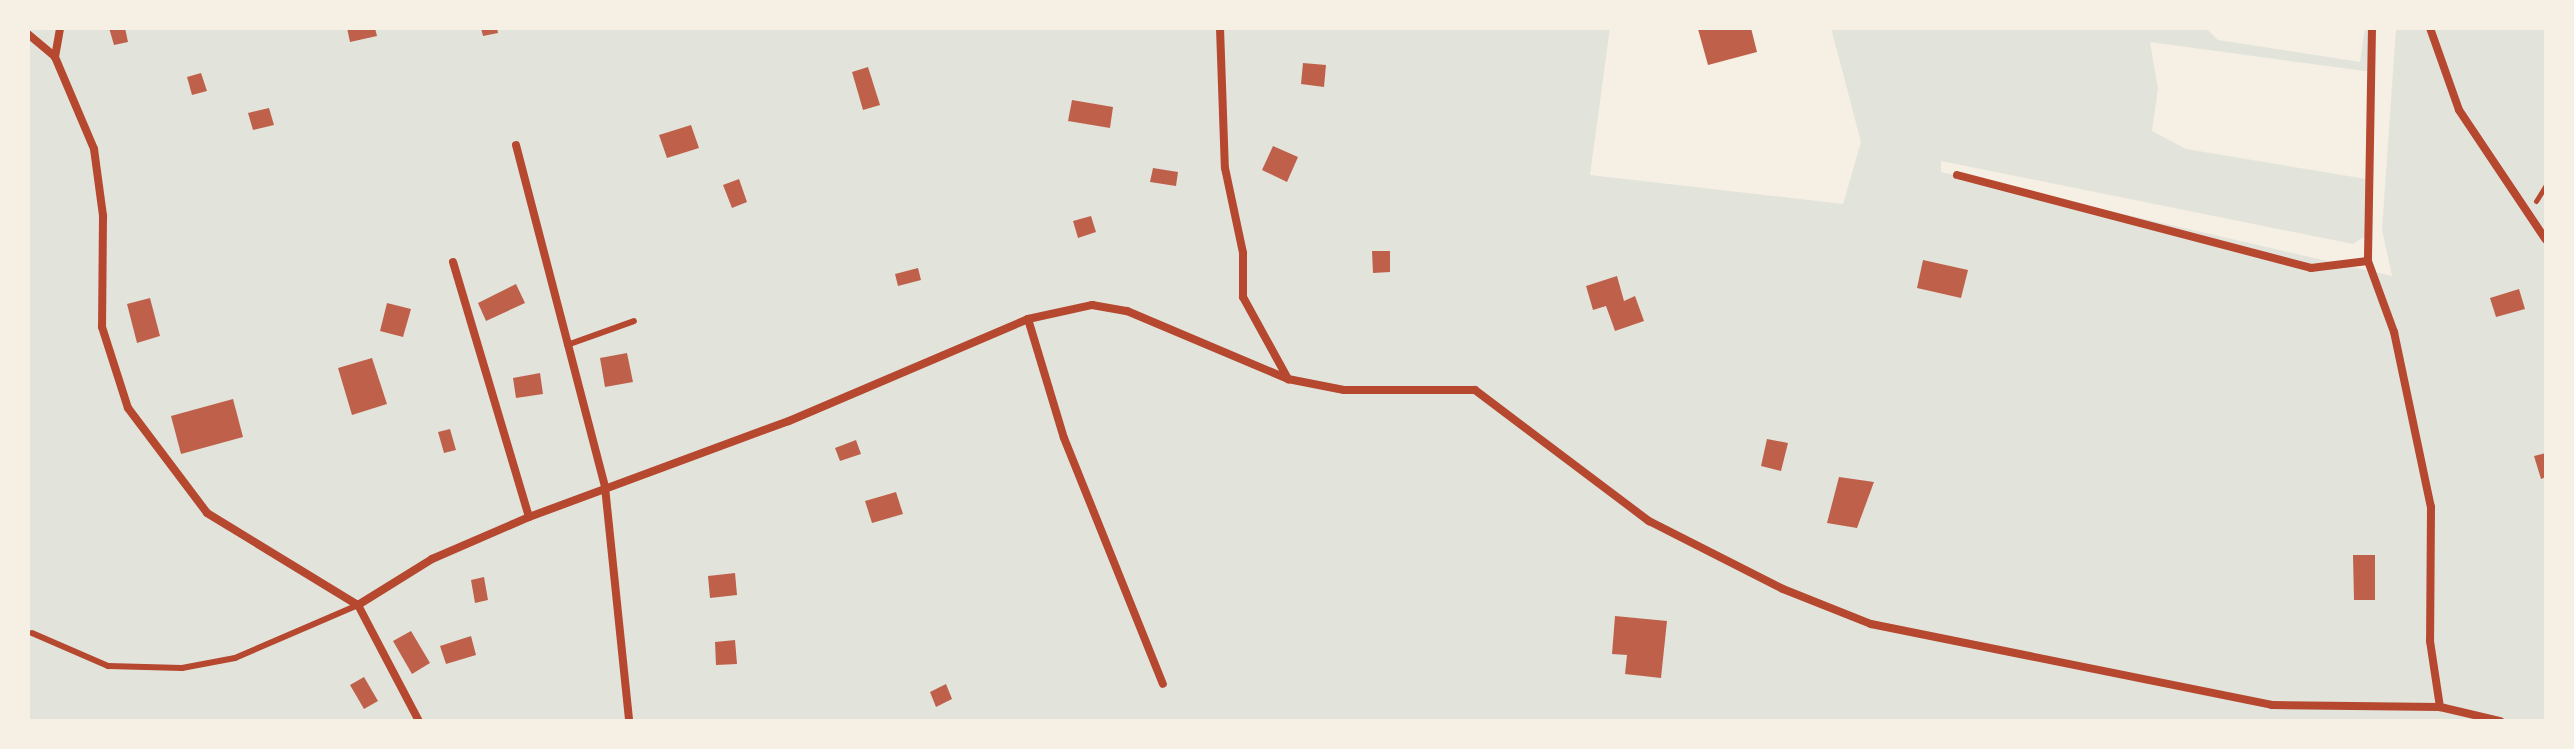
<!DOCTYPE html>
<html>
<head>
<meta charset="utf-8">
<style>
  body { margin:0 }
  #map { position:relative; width:2574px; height:749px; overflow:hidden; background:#f6efe4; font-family:Lato,sans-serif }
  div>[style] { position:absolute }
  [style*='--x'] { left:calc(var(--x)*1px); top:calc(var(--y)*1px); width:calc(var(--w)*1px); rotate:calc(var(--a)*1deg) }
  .green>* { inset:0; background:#e2e4dc }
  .building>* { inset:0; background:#bf614a }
  .path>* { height:5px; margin:-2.5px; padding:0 2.5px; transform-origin:2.5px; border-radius:2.5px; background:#b5482f }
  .service>* { height:6px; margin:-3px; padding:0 3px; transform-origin:3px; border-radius:3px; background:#b5482f }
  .minor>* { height:8px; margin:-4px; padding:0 4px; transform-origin:4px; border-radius:4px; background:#b5482f }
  span { translate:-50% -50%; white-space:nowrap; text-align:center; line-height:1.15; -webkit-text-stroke:7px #f6efe4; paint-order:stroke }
  .frame { position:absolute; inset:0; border:30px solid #f6efe4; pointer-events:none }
</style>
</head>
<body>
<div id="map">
  <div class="green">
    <div style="clip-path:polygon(28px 28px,1610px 28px,1590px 175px,1843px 204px,1861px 142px,1831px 28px,2206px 28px,2218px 40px,2360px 62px,2365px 28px,2375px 28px,2372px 72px,2150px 42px,2158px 89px,2152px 131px,2186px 149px,2366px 179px,2366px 236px,2353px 244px,1941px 161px,1941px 172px,2392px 276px,2382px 230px,2396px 28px,2546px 28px,2546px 721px,28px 721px)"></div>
  </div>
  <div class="building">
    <div style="clip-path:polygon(109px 28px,125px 28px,128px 42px,114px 45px)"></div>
    <div style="clip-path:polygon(347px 28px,375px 28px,377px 36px,350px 42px)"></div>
    <div style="clip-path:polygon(481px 28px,497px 28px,498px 33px,483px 36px)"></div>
    <div style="clip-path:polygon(1751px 28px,1757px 52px,1708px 65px,1698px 29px)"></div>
    <div style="clip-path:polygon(1303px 63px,1326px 65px,1324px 87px,1301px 84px)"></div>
    <div style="clip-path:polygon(868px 67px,880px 105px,863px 110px,852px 72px)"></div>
    <div style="clip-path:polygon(201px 73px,207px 91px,192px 95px,187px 77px)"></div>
    <div style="clip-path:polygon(1072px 100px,1113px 107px,1110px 128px,1068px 121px)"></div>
    <div style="clip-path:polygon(269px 108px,274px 125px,253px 130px,248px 113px)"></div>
    <div style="clip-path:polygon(691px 125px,699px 148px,667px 158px,659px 135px)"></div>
    <div style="clip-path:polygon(1273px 146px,1298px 157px,1287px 182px,1262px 170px)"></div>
    <div style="clip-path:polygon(1153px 168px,1178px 172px,1176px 186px,1150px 182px)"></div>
    <div style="clip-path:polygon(739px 179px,747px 202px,732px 208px,723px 185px)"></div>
    <div style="clip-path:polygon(1091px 216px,1096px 232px,1078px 238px,1073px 221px)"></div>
    <div style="clip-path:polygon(1372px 251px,1390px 251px,1390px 272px,1373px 273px)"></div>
    <div style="clip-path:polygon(1923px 260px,1968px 270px,1961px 298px,1917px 288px)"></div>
    <div style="clip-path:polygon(918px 268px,921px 280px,898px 286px,895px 274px)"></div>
    <div style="clip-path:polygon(1617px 276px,1624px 301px,1635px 296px,1644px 321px,1615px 331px,1606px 306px,1593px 310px,1586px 286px)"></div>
    <div style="clip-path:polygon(516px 284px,525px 303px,486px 321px,478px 303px)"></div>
    <div style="clip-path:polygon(2519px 289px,2525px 309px,2496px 317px,2490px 298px)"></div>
    <div style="clip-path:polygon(150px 298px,160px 336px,137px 343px,127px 304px)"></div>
    <div style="clip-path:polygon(387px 303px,411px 309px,403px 337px,380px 331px)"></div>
    <div style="clip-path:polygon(627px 353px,633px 382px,605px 387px,600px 358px)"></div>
    <div style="clip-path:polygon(372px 358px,387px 404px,352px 415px,338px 368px)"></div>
    <div style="clip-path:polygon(540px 373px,543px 394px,516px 398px,513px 378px)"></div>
    <div style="clip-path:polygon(233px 399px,243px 437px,181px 454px,171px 416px)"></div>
    <div style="clip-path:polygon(450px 429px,456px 450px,444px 453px,438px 432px)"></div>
    <div style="clip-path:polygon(1767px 439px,1788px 443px,1781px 471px,1761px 466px)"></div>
    <div style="clip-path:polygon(856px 440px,861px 454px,840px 461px,835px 448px)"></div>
    <div style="clip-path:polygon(2546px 453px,2546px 477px,2541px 479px,2534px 456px)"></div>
    <div style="clip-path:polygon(1839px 477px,1874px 482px,1857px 528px,1827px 523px)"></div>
    <div style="clip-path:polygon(896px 492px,903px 514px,872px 523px,865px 501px)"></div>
    <div style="clip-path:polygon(2353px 555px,2375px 555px,2375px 600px,2354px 600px)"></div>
    <div style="clip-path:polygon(735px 573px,737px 595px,710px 598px,708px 576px)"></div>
    <div style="clip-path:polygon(484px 577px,488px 600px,475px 603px,471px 580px)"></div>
    <div style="clip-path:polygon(1615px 616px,1667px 621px,1661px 678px,1625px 674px,1627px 655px,1612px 654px)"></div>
    <div style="clip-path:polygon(411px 631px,430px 663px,412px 674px,393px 641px)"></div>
    <div style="clip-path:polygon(471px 636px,476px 655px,446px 664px,440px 646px)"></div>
    <div style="clip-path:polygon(735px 640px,737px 664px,716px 665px,715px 642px)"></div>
    <div style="clip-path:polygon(364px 677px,378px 701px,364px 709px,350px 685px)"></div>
    <div style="clip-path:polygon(946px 684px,952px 699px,936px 707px,930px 692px)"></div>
  </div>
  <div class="path">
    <div style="--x:2536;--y:201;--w:19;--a:-58"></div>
  </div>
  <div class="service">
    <div style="--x:567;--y:345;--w:71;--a:-19.7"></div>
    <div style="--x:32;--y:633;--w:83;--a:23.5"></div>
    <div style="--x:108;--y:666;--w:74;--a:1.5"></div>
    <div style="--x:182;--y:668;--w:54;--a:-10.7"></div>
    <div style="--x:235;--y:658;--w:134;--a:-23.3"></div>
  </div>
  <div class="minor">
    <div style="--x:1220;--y:28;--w:140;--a:88"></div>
    <div style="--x:1225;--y:168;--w:87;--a:78"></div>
    <div style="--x:1243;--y:253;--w:44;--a:90"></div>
    <div style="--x:1243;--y:297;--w:94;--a:61.2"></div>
    <div style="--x:2372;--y:28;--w:233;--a:91"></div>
    <div style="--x:2368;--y:261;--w:76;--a:69.9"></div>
    <div style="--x:2394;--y:332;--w:179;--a:78.1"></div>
    <div style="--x:2431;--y:507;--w:134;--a:90.4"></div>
    <div style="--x:2430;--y:641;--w:67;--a:81.4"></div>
    <div style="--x:2430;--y:28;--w:87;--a:70.5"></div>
    <div style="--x:2459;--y:110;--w:156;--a:56.2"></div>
    <div style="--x:28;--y:34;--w:35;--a:40"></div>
    <div style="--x:55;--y:57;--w:100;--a:67"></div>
    <div style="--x:94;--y:149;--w:68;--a:82.3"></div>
    <div style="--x:103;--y:216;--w:111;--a:90.5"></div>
    <div style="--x:102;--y:327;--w:85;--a:72.2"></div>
    <div style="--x:128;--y:408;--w:131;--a:53"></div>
    <div style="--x:207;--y:513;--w:177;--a:31.4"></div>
    <div style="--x:55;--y:57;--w:29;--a:-80"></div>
    <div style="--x:516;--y:145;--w:353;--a:75.4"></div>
    <div style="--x:605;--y:487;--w:235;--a:84.1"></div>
    <div style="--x:1957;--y:175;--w:366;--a:14.7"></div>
    <div style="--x:2311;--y:268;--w:57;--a:-7"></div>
    <div style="--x:453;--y:262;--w:266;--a:73.4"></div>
    <div style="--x:1028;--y:319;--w:124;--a:73.2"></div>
    <div style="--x:1064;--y:438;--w:265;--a:68.1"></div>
    <div style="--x:358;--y:605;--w:87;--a:-31.9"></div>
    <div style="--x:432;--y:559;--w:106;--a:-23.4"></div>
    <div style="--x:529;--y:517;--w:277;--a:-20.3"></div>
    <div style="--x:789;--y:421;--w:260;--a:-23.1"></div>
    <div style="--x:1028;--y:319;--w:66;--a:-12.3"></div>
    <div style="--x:1092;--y:305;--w:36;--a:10"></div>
    <div style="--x:1127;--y:311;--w:175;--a:22.9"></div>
    <div style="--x:1288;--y:379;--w:57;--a:11.1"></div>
    <div style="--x:1344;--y:390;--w:131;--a:0"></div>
    <div style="--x:1475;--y:390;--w:218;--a:37"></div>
    <div style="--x:1649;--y:521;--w:150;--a:26.9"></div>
    <div style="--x:1783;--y:589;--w:95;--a:21.7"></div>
    <div style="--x:1871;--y:624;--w:409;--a:11.4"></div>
    <div style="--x:2272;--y:705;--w:168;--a:0.7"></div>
    <div style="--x:2440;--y:707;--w:62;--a:13.1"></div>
    <div style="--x:358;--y:605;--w:131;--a:62.3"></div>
  </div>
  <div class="frame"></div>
</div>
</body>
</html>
